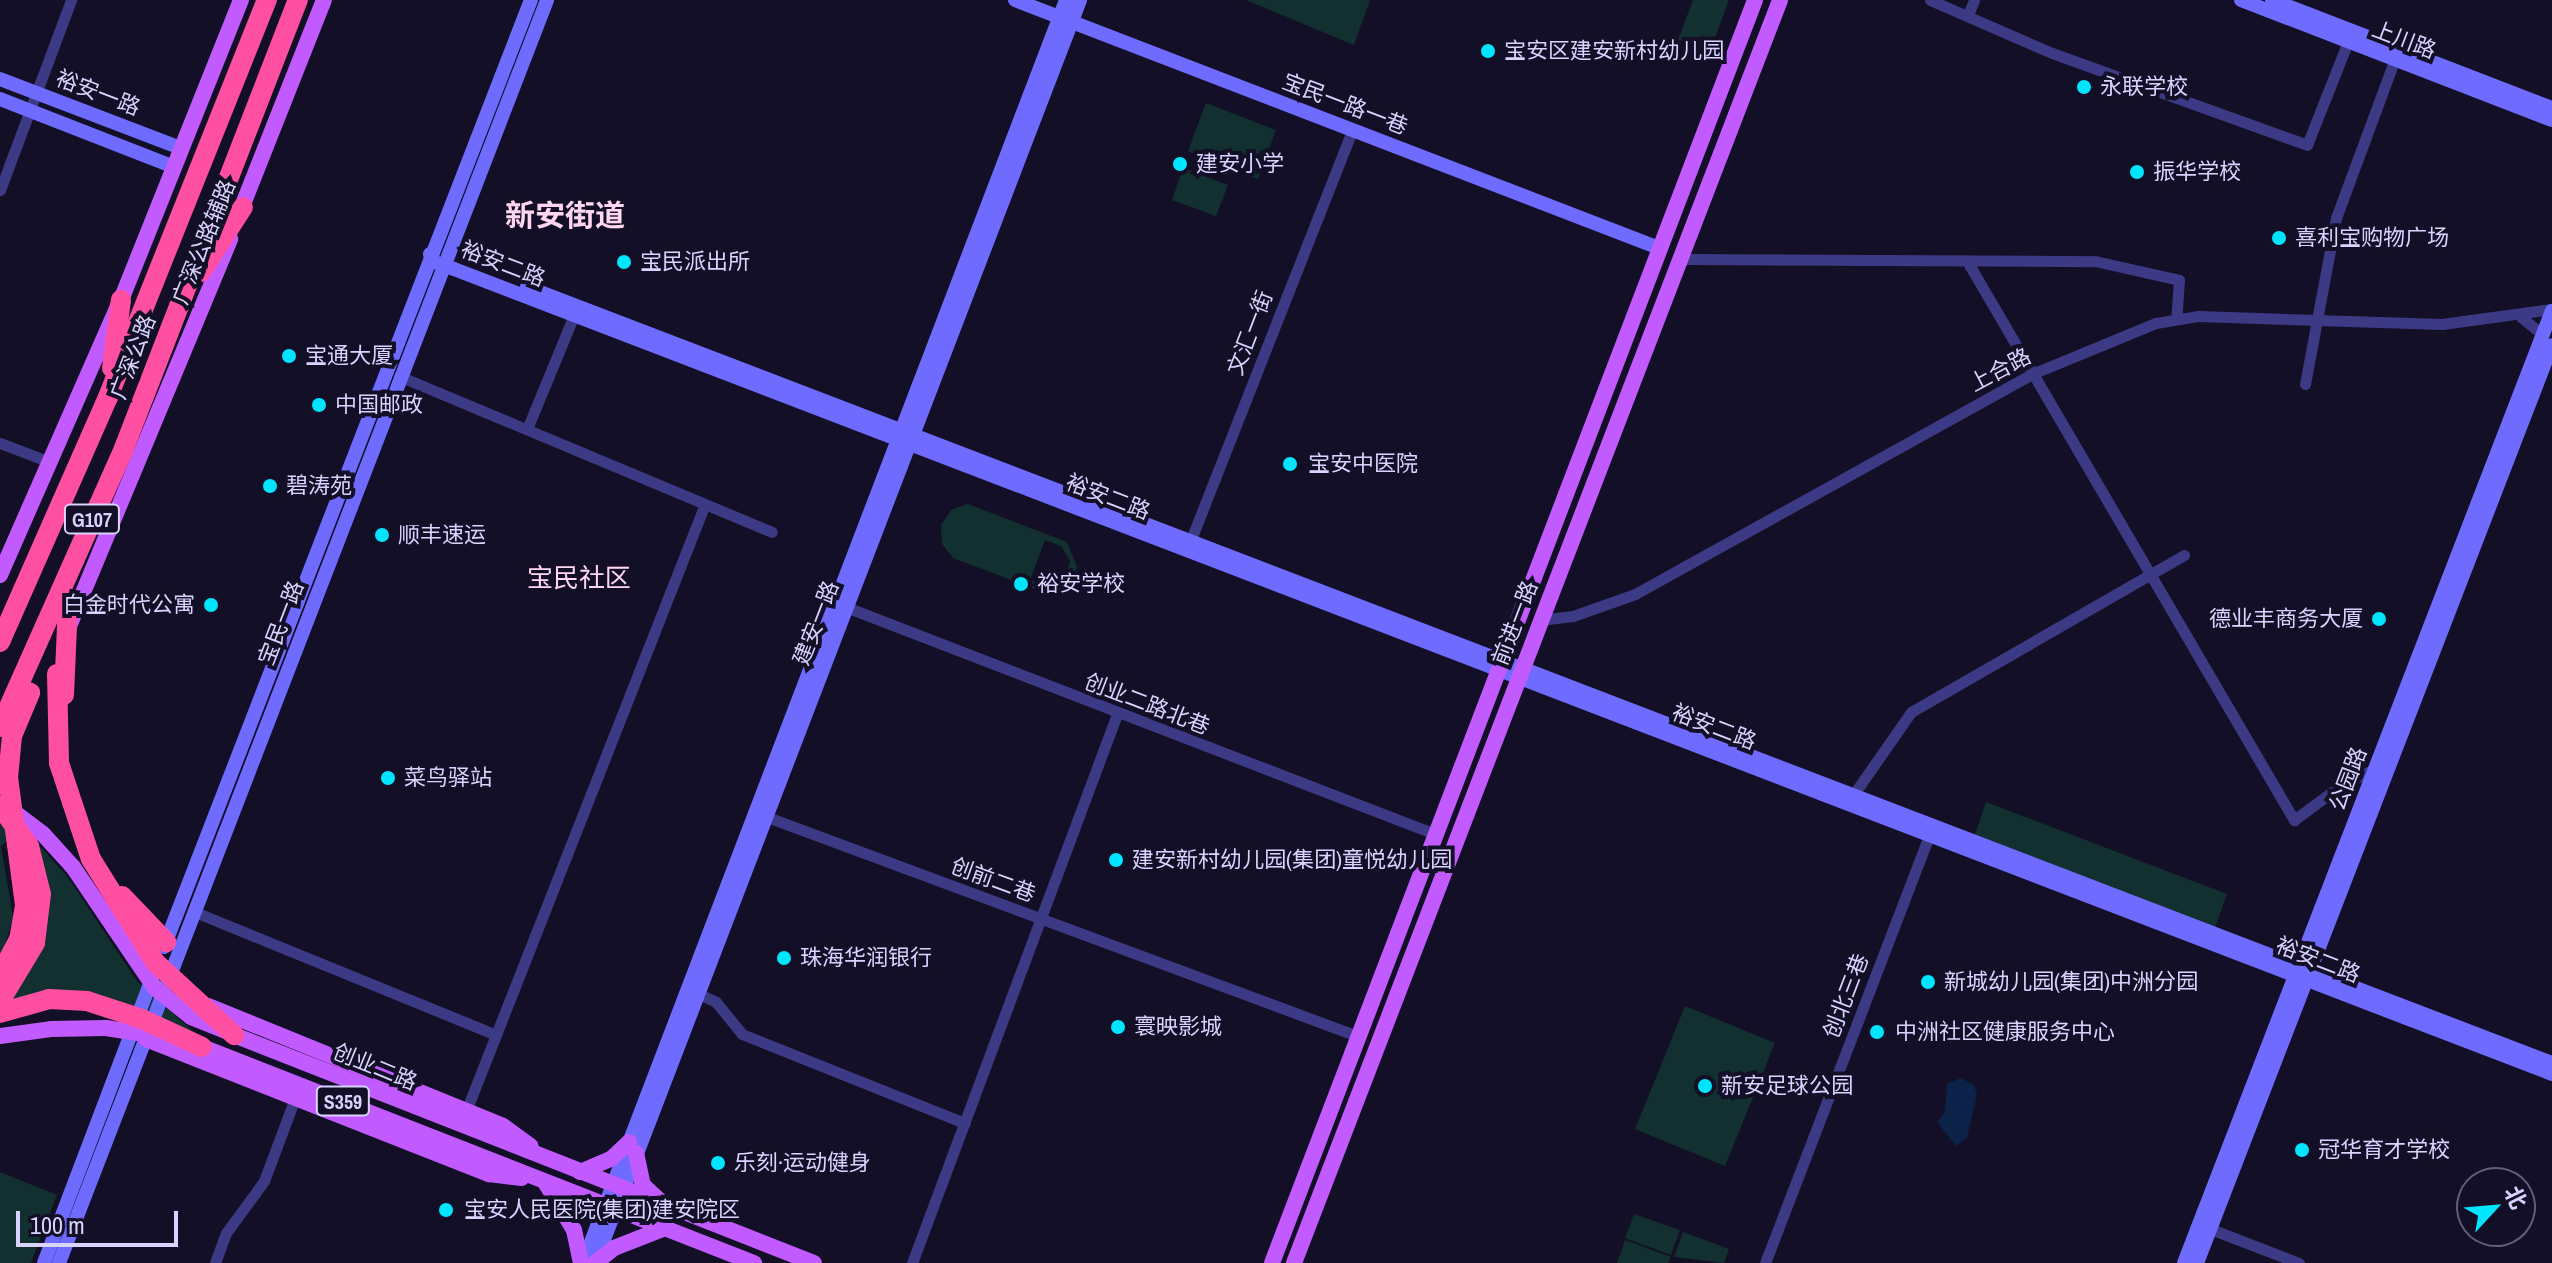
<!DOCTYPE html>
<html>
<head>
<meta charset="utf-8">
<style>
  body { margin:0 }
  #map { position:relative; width:2552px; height:1263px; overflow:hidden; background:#130f26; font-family:"Archivo Narrow","Noto Sans SC",sans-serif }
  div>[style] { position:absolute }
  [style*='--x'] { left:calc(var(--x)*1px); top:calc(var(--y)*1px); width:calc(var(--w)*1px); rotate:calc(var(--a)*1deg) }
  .green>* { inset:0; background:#12302f }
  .water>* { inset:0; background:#0c2248 }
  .street>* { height:11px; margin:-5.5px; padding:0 5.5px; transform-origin:5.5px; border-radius:5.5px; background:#3d3a85 }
  .secondary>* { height:14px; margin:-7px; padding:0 7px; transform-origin:7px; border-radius:7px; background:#6f6bff }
  .primary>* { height:16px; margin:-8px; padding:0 8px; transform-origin:8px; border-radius:8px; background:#c25bff }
  .highway>* { height:20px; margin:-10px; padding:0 10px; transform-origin:10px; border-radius:10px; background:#ff4fa3 }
  .primary-bridge>* { height:16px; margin:-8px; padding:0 8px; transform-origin:8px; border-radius:8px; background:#c25bff }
  .highway-bridge>* { height:20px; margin:-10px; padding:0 10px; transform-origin:10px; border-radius:10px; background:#ff4fa3 }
  .dots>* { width:22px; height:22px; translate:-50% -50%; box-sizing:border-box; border:4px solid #130f26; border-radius:50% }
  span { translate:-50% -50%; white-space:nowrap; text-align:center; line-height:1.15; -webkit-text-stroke:8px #130f26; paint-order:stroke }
  .shield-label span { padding:2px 6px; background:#130f26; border:2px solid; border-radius:6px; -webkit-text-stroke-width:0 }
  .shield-label { font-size:20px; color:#d9d4ff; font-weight:700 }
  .street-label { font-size:22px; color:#d9d4ff }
  .poi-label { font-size:22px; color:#d9d4ff }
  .left { translate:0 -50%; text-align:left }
  .right { translate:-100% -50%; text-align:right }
  .quarter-label { font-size:26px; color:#ffd6f0 }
  .district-label { font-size:30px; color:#ffd6f0; font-weight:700 }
  .north { position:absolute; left:2456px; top:1167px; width:80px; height:80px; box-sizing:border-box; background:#130f26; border:2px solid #625e7d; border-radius:50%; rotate:64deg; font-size:22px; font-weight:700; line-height:32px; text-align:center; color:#d9d4ff }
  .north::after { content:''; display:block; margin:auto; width:28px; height:36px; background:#00e5ff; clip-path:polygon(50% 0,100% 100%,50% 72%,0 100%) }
  .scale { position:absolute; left:16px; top:1211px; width:162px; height:36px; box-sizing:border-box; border:4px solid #d9d4ff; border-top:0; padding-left:10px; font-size:24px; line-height:28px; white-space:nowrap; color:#d9d4ff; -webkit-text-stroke:6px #130f26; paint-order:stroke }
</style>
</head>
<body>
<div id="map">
  <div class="green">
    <div style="clip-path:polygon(1246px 0,1370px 0,1354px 45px)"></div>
    <div style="clip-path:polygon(1693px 0,1729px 0,1705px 65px,1673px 53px)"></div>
    <div style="clip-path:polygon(1206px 103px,1276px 130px,1258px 179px,1188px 151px)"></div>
    <div style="clip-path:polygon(1183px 168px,1228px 185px,1216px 216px,1172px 200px)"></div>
    <div style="clip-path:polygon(evenodd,968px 504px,1067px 542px,1077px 567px,1069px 584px,1043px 592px,953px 558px,942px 544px,941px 525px,951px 510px,968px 504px,1045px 540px,1061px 546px,1070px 561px,1065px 578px,1054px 585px,1030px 580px,1045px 540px)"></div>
    <div style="clip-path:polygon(1986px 802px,2227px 894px,2215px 928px,1974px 837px)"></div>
    <div style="clip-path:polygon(0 824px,11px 838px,1px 846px,13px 917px,0 963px)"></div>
    <div style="clip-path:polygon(35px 841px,67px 876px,137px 981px,196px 1034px,127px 1009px,0 1005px)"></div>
    <div style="clip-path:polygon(1685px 1006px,1775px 1043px,1725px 1166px,1635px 1129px)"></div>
    <div style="clip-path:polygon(0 1172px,57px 1195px,31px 1263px,0 1263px)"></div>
    <div style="clip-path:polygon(1634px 1214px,1680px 1230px,1671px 1255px,1625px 1238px)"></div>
    <div style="clip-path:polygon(1683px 1232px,1729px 1249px,1724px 1263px,1674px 1257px)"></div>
    <div style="clip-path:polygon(1625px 1240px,1671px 1257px,1668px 1263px,1617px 1263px)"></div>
  </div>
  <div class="water">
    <div style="clip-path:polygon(1961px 1078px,1974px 1085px,1977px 1095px,1967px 1138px,1956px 1146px,1937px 1122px,1945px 1112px,1947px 1084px)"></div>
  </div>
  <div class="street">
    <div style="--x:1930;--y:0;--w:133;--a:23.5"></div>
    <div style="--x:2052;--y:53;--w:271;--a:19.8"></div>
    <div style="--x:2307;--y:145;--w:119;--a:-68.4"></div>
    <div style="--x:1968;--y:15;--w:16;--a:-68"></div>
    <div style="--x:0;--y:190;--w:203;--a:-69.5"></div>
    <div style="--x:1680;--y:259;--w:415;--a:0.3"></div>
    <div style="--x:2095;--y:261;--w:86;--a:12.7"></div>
    <div style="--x:2179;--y:280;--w:39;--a:94"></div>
    <div style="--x:1967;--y:261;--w:648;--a:59.67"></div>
    <div style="--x:2294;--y:820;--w:57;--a:-36.5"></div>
    <div style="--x:2340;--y:786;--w:40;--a:-26.6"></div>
    <div style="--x:2521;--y:317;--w:28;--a:39"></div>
    <div style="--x:399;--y:376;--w:404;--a:22.7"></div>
    <div style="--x:2305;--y:384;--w:169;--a:-79.4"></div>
    <div style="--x:2336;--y:218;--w:176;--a:-69.7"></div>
    <div style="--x:527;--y:429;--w:123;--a:-67.6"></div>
    <div style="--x:0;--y:443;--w:53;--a:20.8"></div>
    <div style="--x:1188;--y:547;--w:448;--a:-68.5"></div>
    <div style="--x:846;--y:607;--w:631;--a:21.08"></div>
    <div style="--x:1540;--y:620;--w:33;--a:-7"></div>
    <div style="--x:1573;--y:616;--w:66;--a:-19.5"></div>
    <div style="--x:1635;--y:594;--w:454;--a:-29"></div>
    <div style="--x:2032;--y:374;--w:134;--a:-22.4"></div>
    <div style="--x:2156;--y:323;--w:43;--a:-9.5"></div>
    <div style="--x:2198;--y:316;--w:244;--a:1.9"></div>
    <div style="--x:2442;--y:324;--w:111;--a:-7.8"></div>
    <div style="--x:1849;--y:801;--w:108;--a:-55.1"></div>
    <div style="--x:1911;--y:712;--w:315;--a:-29.9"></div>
    <div style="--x:759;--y:814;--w:641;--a:20.36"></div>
    <div style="--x:195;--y:912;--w:325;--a:22.2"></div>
    <div style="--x:699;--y:994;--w:19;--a:25"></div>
    <div style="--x:716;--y:1002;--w:41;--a:50.9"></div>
    <div style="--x:742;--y:1034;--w:240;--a:21.8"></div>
    <div style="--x:466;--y:1111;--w:652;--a:-68.51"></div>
    <div style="--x:2203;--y:1226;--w:103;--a:21.1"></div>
    <div style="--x:215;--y:1263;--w:32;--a:-70"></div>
    <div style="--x:226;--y:1233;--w:64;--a:-53.8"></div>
    <div style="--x:264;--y:1181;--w:89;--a:-69.5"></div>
    <div style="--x:912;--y:1263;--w:586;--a:-69.52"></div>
    <div style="--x:1765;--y:1263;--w:460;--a:-69"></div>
  </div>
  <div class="secondary">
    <div style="--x:1015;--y:0;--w:690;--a:21.06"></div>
    <div style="--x:2241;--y:0;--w:333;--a:21.1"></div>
    <div style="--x:2272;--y:0;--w:300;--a:21.1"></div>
    <div style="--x:0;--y:79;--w:194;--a:20.9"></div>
    <div style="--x:0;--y:99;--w:187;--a:21.3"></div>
    <div style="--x:430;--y:254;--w:7;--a:74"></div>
    <div style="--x:432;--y:261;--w:23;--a:20"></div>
    <div style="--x:454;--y:269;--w:2247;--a:20.99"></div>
    <div style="--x:527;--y:287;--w:2169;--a:20.97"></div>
    <div style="--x:164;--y:947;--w:1016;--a:-68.82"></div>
    <div style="--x:44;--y:1263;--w:309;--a:-69.2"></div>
    <div style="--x:59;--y:1263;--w:1354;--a:-68.87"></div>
    <div style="--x:583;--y:1263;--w:1352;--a:-69.07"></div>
    <div style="--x:595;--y:1263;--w:1353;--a:-68.99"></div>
    <div style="--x:2184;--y:1263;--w:1021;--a:-68.87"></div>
    <div style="--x:2197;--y:1263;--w:984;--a:-68.86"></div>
  </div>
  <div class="primary">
    <div style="--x:238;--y:217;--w:233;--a:-68.4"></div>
    <div style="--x:0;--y:575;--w:300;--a:-66.3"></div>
    <div style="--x:121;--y:300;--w:323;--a:-68.2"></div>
    <div style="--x:70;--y:624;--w:417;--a:-67.4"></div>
    <div style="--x:208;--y:1006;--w:318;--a:22.1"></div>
    <div style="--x:503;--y:1126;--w:34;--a:36"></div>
    <div style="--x:234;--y:1035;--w:623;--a:21.46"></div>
    <div style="--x:0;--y:1036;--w:51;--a:-7.8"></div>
    <div style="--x:146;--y:1039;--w:369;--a:21.5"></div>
    <div style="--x:489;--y:1174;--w:33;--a:7"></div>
    <div style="--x:202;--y:1047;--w:593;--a:21.37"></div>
    <div style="--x:636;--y:1153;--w:33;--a:78"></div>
    <div style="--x:643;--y:1185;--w:22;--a:43"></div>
    <div style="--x:580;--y:1172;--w:34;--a:-23"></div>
    <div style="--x:611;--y:1159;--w:25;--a:-43"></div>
    <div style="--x:545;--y:1182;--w:56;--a:58.9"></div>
    <div style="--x:574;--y:1230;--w:34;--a:78"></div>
    <div style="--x:595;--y:1263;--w:24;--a:-38"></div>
    <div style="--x:614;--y:1248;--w:55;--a:-21.4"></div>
    <div style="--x:1272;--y:1263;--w:1352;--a:-69.07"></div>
    <div style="--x:1294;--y:1263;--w:1353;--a:-68.95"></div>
  </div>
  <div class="highway">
    <div style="--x:201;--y:272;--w:77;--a:-57.1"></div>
    <div style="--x:112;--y:368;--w:69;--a:-82.5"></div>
    <div style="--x:0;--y:642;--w:268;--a:-66.2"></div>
    <div style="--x:108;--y:397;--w:428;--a:-68.2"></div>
    <div style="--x:64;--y:695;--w:92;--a:-87.5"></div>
    <div style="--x:0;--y:727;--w:305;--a:-66"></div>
    <div style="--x:124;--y:448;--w:481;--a:-68.8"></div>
    <div style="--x:8;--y:778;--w:42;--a:-84.6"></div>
    <div style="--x:12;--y:736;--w:47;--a:-67.3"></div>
    <div style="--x:122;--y:896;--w:64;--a:46.3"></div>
  </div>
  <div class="primary-bridge">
    <div style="--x:6;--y:806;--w:46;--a:37.1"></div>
    <div style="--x:43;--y:834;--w:45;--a:47.7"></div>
    <div style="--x:73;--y:867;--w:146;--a:55.9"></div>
    <div style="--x:155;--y:988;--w:46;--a:38.9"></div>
    <div style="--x:191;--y:1017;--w:37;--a:22"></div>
    <div style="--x:51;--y:1029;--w:55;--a:-1"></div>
    <div style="--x:106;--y:1028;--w:64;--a:9"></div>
  </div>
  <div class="highway-bridge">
    <div style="--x:57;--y:674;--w:89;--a:88.7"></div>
    <div style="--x:59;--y:763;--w:101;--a:71.6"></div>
    <div style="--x:91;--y:859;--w:121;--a:58.1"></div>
    <div style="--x:155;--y:962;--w:108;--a:42.7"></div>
    <div style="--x:0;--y:806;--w:49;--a:54.1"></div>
    <div style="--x:29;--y:846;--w:49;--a:76"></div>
    <div style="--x:41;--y:894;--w:49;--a:97"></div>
    <div style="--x:35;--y:943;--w:68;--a:121.1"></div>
    <div style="--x:0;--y:975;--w:40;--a:-62"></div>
    <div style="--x:19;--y:940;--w:36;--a:-80"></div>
    <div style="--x:25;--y:905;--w:128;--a:-97.6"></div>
    <div style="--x:0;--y:1013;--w:51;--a:-15.9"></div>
    <div style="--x:49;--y:999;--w:38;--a:3"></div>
    <div style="--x:87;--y:1001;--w:58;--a:18.1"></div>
    <div style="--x:142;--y:1019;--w:66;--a:25"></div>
  </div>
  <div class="dots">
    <div style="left:1488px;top:51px;background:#00e5ff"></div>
    <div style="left:2084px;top:87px;background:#00e5ff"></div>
    <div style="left:1180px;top:164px;background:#00e5ff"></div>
    <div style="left:2137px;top:172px;background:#00e5ff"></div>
    <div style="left:2279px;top:238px;background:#00e5ff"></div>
    <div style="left:624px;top:262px;background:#00e5ff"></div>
    <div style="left:289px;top:356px;background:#00e5ff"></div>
    <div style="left:319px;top:405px;background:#00e5ff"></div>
    <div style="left:1290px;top:464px;background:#00e5ff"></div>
    <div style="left:270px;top:486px;background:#00e5ff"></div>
    <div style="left:382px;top:535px;background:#00e5ff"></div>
    <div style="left:1021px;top:584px;background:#00e5ff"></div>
    <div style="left:211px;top:605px;background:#00e5ff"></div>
    <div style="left:2379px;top:619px;background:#00e5ff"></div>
    <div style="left:388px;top:778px;background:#00e5ff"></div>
    <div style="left:1116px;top:860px;background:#00e5ff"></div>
    <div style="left:784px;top:958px;background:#00e5ff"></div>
    <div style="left:1928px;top:982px;background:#00e5ff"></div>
    <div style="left:1118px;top:1027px;background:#00e5ff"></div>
    <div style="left:1877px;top:1032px;background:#00e5ff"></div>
    <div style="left:1705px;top:1086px;background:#00e5ff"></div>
    <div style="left:2302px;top:1150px;background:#00e5ff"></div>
    <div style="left:718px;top:1163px;background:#00e5ff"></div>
    <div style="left:446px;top:1210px;background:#00e5ff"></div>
  </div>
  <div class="shield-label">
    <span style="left:92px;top:519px">G107</span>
    <span style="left:343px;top:1101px">S359</span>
  </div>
  <div class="street-label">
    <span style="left:2404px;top:40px;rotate:21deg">上川路</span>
    <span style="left:98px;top:93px;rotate:21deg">裕安一路</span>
    <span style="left:1345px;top:104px;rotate:21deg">宝民一路一巷</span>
    <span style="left:204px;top:242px;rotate:-68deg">广深公路辅路</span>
    <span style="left:503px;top:264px;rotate:21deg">裕安二路</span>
    <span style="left:1250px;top:333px;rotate:-69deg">文汇一街</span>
    <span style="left:133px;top:357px;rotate:-69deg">广深公路</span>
    <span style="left:2000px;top:370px;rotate:-28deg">上合路</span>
    <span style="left:1108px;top:497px;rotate:21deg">裕安二路</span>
    <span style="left:281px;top:623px;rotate:-69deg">宝民一路</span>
    <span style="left:816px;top:623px;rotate:-69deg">建安一路</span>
    <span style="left:1515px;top:623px;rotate:-69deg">前进一路</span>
    <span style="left:1147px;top:704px;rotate:21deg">创业二路北巷</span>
    <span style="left:1714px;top:727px;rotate:21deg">裕安二路</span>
    <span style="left:2348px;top:779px;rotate:-69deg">公园路</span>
    <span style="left:993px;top:880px;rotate:20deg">创前二巷</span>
    <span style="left:2318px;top:960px;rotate:21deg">裕安二路</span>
    <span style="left:1846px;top:996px;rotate:-69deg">创北三巷</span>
    <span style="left:375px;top:1067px;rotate:22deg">创业二路</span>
  </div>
  <div class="poi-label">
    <span class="left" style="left:1504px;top:51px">宝安区建安新村幼儿园</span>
    <span class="left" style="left:2100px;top:87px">永联学校</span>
    <span class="left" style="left:1196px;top:164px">建安小学</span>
    <span class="left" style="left:2153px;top:172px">振华学校</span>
    <span class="left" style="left:2295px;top:238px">喜利宝购物广场</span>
    <span class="left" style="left:640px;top:262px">宝民派出所</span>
    <span class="left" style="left:305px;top:356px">宝通大厦</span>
    <span class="left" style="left:335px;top:405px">中国邮政</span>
    <span class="left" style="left:1308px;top:464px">宝安中医院</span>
    <span class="left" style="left:286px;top:486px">碧涛苑</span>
    <span class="left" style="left:398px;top:535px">顺丰速运</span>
    <span class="left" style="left:1037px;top:584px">裕安学校</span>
    <span class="right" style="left:195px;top:605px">白金时代公寓</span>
    <span class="right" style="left:2363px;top:619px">德业丰商务大厦</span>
    <span class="left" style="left:404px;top:778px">菜鸟驿站</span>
    <span class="left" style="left:1132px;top:860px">建安新村幼儿园(集团)童悦幼儿园</span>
    <span class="left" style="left:800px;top:958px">珠海华润银行</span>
    <span class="left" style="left:1944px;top:982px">新城幼儿园(集团)中洲分园</span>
    <span class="left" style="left:1134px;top:1027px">寰映影城</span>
    <span class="left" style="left:1895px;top:1032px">中洲社区健康服务中心</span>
    <span class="left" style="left:1721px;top:1086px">新安足球公园</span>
    <span class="left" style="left:2318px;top:1150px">冠华育才学校</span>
    <span class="left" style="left:734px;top:1163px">乐刻·运动健身</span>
    <span class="left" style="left:464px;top:1210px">宝安人民医院(集团)建安院区</span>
  </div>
  <div class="quarter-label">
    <span style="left:579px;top:578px">宝民社区</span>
  </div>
  <div class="district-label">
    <span style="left:565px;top:215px">新安街道</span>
  </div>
  <div class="north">北</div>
  <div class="scale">100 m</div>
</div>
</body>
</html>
